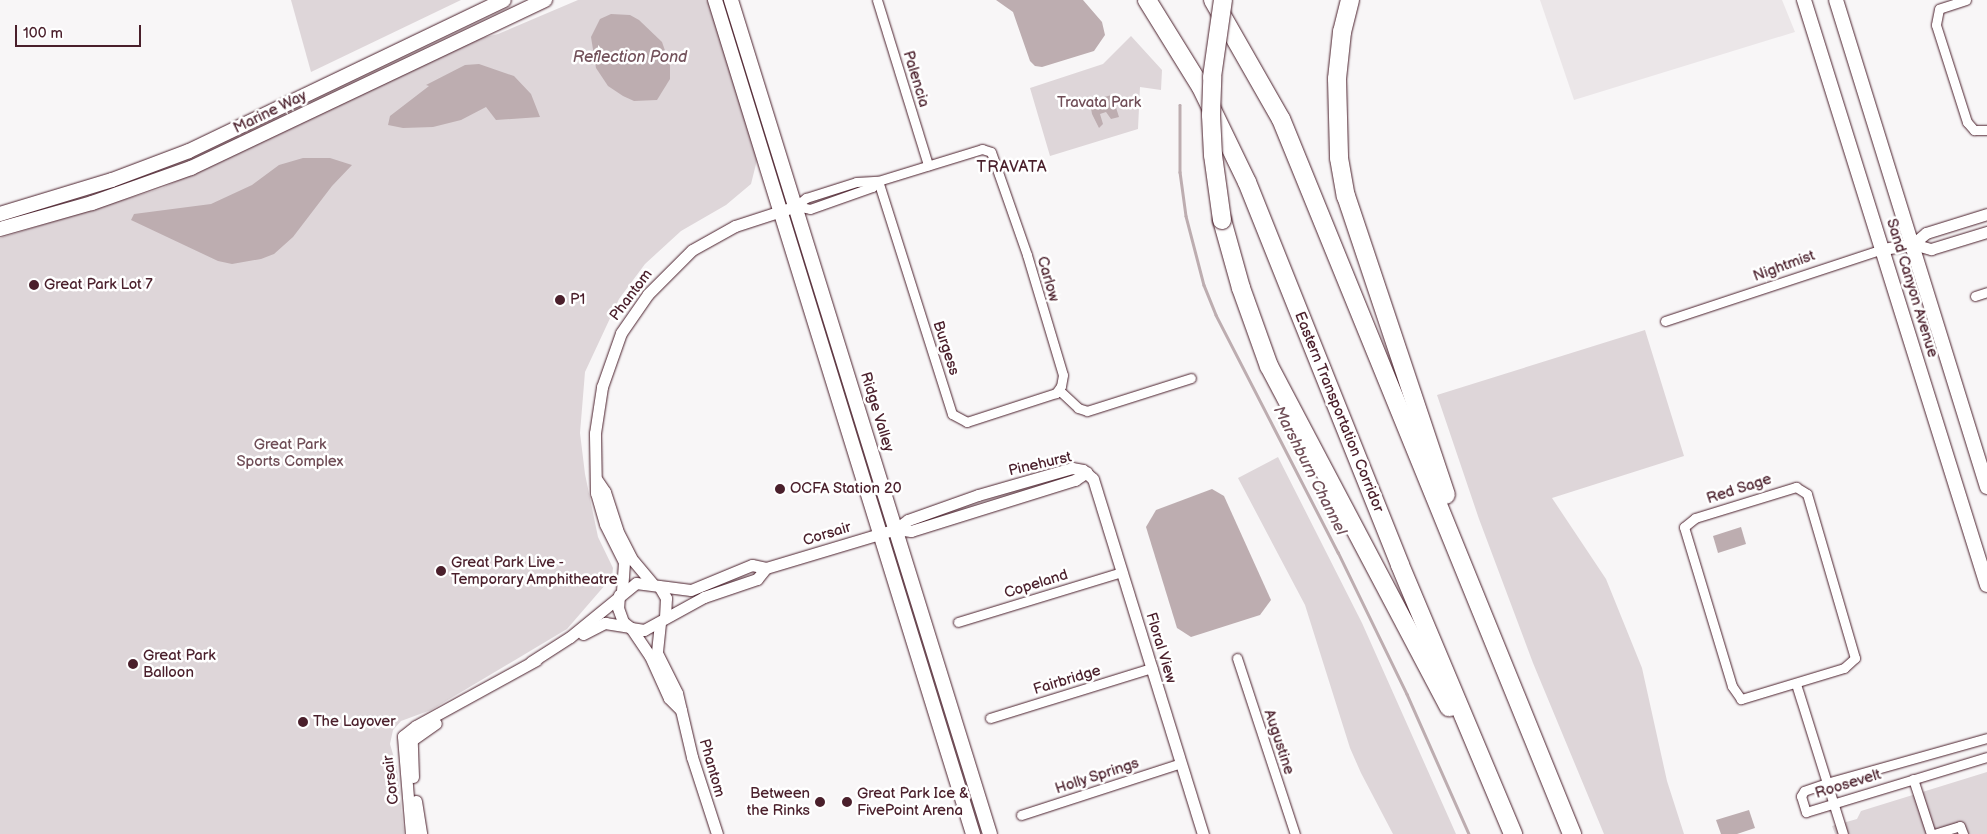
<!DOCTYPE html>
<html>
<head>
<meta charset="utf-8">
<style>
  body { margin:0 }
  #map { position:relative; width:1987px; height:834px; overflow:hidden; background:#f8f6f7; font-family:"Balsamiq Sans",sans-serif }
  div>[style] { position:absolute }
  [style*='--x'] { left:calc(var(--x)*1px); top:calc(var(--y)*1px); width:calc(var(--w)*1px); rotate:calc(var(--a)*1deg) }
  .built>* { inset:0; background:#ebe6e8 }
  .green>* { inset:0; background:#ded6d9 }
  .water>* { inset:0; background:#bdadb0 }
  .stream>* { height:2.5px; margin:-1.25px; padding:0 1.25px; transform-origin:1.25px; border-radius:1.25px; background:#bdadb0 }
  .roads { filter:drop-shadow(0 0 1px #4a1f2b) drop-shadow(0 0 1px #4a1f2b) }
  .minor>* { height:9px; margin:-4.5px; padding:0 4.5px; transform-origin:4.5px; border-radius:4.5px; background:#fff }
  .tertiary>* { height:11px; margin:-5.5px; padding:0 5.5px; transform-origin:5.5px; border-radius:5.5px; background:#fff }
  .secondary>* { height:14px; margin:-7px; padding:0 7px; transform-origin:7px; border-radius:7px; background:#fff }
  .motorway>* { height:18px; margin:-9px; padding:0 9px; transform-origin:9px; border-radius:9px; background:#fff }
  .bridges { filter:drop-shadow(0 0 1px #4a1f2b) drop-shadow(0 0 1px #4a1f2b) }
  .motorway-bridge>* { height:18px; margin:-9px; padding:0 9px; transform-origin:9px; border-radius:9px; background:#fff }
  .dots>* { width:14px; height:14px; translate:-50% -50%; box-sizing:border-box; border:2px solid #fff; border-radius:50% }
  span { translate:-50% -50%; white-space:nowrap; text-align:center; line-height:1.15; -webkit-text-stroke:5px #fff; paint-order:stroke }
  .street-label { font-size:15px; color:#4a1f2b }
  .park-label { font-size:15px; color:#6f4d56 }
  .poi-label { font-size:15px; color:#4a1f2b }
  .left { translate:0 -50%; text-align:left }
  .right { translate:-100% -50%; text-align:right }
  .water-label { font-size:16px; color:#72515a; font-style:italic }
  .neighbourhood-label { font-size:16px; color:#4a1f2b; letter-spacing:1px }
  .scale { position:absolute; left:15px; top:25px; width:126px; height:22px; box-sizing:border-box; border:2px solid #4a1f2b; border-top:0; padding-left:6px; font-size:15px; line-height:18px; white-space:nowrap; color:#4a1f2b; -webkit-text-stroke:4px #fff; paint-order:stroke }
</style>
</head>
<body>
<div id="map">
  <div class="built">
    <div style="clip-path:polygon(1540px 0,1782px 0,1795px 32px,1574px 100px)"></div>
  </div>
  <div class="green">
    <div style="clip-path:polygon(291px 0,461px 0,311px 72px)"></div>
    <div style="clip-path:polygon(578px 0,708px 0,757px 160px,751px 184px,726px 205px,681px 231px,645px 264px,619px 299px,585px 372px,580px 433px,585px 474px,598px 537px,613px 568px,612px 577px,567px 629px,431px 710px,401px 721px,393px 730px,390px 744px,397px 768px,404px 834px,0 834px,0 238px,162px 188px,477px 39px,498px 34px)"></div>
    <div style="clip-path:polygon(1131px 36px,1162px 70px,1161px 90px,1140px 87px,1138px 129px,1050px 156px,1030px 88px,1103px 64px)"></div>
    <div style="clip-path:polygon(1645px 330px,1684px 456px,1552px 498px,1606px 579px,1642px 668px,1667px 781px,1684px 834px,1604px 834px,1533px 663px,1479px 519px,1437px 395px)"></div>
    <div style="clip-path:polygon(1278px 457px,1362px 623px,1456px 834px,1393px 834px,1361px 773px,1350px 748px,1305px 605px,1238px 478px)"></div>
    <div style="clip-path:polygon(1987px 772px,1987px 834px,1835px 834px,1832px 826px,1857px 819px,1861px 811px)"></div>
  </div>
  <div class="water">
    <div style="clip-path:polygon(996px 0,1083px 0,1102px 22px,1105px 35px,1094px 51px,1042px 67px,1035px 66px,1030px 61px,1013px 12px)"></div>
    <div style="clip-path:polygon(611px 14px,630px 15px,639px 20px,662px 42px,670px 65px,670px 79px,657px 100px,634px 101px,623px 96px,608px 86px,596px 68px,591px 37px,600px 19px)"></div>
    <div style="clip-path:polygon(479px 64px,514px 76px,531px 94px,540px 117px,496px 120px,486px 107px,461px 120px,433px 127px,403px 128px,388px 125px,390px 116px,429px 86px,426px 85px,465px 65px)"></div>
    <div style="clip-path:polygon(1112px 95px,1119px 117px,1111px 119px,1106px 112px,1100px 114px,1103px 124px,1099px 128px,1092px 114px,1089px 97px,1095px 97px,1097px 108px,1104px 106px,1104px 97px)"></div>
    <div style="clip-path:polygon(303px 158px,330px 158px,352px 165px,332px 186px,293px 237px,274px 254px,261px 259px,232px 264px,218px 261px,131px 220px,134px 214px,211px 204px,252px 185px,279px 165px)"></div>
    <div style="clip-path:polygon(1212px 489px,1224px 496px,1271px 600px,1260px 615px,1191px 637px,1177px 628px,1146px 527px,1156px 510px)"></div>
    <div style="clip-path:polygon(1741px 527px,1746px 544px,1718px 553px,1713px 536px)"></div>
    <div style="clip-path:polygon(1749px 810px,1755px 828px,1737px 834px,1721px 834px,1716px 820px)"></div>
  </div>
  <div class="stream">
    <div style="--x:1180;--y:105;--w:67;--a:90"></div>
    <div style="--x:1180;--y:172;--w:44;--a:82.2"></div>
    <div style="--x:1186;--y:216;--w:71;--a:75.4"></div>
    <div style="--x:1204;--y:285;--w:32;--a:68"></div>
    <div style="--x:1216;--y:315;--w:267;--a:62.8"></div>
    <div style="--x:1338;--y:552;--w:158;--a:64.1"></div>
    <div style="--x:1407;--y:694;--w:153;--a:66.1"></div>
  </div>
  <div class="roads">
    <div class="minor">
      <div style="--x:877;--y:0;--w:173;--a:72.8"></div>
      <div style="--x:1966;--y:0;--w:28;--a:162"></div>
      <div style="--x:1939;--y:9;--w:16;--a:101"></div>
      <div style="--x:1936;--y:25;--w:102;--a:72.3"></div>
      <div style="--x:1967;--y:122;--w:11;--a:49"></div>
      <div style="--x:1974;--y:130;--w:13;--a:0"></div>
      <div style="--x:796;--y:206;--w:13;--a:-39"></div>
      <div style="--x:806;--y:198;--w:52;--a:-17.7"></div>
      <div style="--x:856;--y:182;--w:22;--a:-3"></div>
      <div style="--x:878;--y:181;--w:109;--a:-17.1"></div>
      <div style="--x:982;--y:149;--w:9;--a:18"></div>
      <div style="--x:991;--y:152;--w:109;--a:70.7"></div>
      <div style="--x:1027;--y:255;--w:125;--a:73.3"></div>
      <div style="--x:1063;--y:375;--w:11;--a:100"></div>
      <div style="--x:1061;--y:386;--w:9;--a:126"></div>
      <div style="--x:1056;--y:393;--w:94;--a:162"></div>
      <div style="--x:967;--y:422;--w:17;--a:-152"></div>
      <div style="--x:952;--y:414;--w:244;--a:-107.6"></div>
      <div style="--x:796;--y:206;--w:14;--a:12"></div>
      <div style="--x:810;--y:209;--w:66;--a:-19.5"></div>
      <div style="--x:872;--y:187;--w:8;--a:-45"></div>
      <div style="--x:1975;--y:296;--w:13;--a:-18"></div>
      <div style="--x:1665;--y:321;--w:230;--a:-18.3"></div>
      <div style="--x:1059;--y:390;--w:26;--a:43"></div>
      <div style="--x:1078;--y:408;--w:9;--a:18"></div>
      <div style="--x:1087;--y:411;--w:109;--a:-17.6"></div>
      <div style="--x:1796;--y:487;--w:13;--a:32"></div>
      <div style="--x:1807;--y:494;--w:171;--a:73.7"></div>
      <div style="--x:1855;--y:658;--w:15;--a:138"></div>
      <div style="--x:1844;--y:668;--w:108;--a:163.2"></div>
      <div style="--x:1741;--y:699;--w:16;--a:-125"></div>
      <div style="--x:1732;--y:686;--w:166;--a:-106.8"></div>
      <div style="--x:1684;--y:527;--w:14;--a:-39"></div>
      <div style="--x:1695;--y:518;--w:106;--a:-17.1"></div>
      <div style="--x:958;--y:622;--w:171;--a:-17"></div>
      <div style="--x:1237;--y:658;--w:185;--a:71.8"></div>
      <div style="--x:1796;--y:684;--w:157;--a:72.6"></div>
      <div style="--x:990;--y:718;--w:170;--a:-17.2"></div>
      <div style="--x:1987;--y:738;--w:166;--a:164.3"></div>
      <div style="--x:1827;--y:783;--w:24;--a:161"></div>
      <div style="--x:1804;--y:791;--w:6;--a:121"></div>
      <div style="--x:1801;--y:796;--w:17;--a:73"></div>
      <div style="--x:1806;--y:812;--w:189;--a:-16.9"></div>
      <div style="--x:1913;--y:779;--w:58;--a:71.9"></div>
      <div style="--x:1021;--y:815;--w:168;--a:-18"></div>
      <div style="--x:1934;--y:834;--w:27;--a:-17"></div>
      <div style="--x:1960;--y:826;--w:9;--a:69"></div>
    </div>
    <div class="tertiary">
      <div style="--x:1913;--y:244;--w:17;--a:-40"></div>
      <div style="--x:1926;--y:233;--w:64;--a:-17.3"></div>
      <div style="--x:1883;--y:249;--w:30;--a:-9"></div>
      <div style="--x:1913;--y:244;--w:19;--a:16"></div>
      <div style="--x:1931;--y:249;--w:59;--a:-16.9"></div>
      <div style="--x:597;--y:480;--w:14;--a:56"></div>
      <div style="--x:605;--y:492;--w:40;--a:72"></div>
      <div style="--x:617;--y:530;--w:31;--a:63"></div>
      <div style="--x:631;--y:558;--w:33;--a:50"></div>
      <div style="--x:896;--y:529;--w:15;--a:8"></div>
      <div style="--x:911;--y:531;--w:172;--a:-17.3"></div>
      <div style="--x:1075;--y:480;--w:14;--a:-34"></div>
      <div style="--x:659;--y:586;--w:14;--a:60"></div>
      <div style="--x:666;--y:598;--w:20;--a:93"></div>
      <div style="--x:622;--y:591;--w:29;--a:-86"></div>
      <div style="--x:624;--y:562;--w:42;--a:-116.6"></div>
      <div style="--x:605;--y:524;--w:32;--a:-106"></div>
      <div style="--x:596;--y:493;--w:60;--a:-91"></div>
      <div style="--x:595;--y:433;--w:47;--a:-81.3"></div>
      <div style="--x:602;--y:387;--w:57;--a:-70.6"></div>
      <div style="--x:621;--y:333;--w:47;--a:-55.3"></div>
      <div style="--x:648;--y:294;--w:62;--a:-45"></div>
      <div style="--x:692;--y:250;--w:49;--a:-29.2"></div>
      <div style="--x:735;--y:226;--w:55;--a:-18.1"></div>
      <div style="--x:619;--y:595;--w:13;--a:94"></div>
      <div style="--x:618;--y:608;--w:15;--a:70"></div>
      <div style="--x:623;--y:622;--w:10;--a:37"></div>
      <div style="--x:631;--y:628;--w:13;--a:9"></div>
      <div style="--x:644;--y:630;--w:68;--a:-28.8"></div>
      <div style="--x:704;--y:597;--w:56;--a:-18.8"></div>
      <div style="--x:757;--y:579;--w:14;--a:-51"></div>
      <div style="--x:660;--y:623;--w:30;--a:96"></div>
      <div style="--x:657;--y:653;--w:45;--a:63.4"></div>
      <div style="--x:677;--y:693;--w:66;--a:76.8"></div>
      <div style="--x:692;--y:757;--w:81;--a:72"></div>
      <div style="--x:631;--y:628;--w:34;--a:56"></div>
      <div style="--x:650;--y:656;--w:46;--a:65.7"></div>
      <div style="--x:669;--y:698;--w:17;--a:45"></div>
      <div style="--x:583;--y:634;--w:25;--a:-27"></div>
      <div style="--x:605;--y:623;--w:24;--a:9"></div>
      <div style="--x:531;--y:662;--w:46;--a:-32.7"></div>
      <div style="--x:570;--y:637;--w:85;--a:-39.3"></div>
      <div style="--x:636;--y:583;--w:55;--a:7.3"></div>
      <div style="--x:691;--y:590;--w:66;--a:-22.3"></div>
      <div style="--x:752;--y:565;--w:14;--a:12"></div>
      <div style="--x:766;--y:568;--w:136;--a:-16.7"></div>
      <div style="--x:896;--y:529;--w:15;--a:-37"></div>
      <div style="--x:908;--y:520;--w:74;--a:-19.7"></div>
      <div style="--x:978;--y:495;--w:98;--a:-16"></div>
      <div style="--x:1072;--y:468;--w:11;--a:10"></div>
      <div style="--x:1083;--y:470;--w:13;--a:42"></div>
      <div style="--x:1093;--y:479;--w:372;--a:72.8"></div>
      <div style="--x:413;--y:777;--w:37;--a:-92"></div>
      <div style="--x:412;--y:740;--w:29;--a:-35"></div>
      <div style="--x:416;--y:801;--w:33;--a:81"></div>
      <div style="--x:411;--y:834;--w:98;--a:-94.7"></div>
      <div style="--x:403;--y:736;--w:16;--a:-38"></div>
      <div style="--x:416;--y:726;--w:137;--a:-28.8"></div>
    </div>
    <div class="secondary">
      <div style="--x:715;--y:0;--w:873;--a:72.81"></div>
      <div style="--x:731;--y:0;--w:873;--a:72.75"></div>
      <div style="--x:1804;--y:0;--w:613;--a:72.63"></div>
      <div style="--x:1836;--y:0;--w:510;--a:72.77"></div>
      <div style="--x:0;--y:214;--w:117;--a:-16.9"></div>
      <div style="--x:112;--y:180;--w:82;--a:-20.6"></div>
      <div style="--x:189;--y:151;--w:349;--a:-25.6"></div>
      <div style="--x:0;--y:229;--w:96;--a:-15.8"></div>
      <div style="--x:92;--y:203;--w:105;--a:-19.5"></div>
      <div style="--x:191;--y:168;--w:392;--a:-25.4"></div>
    </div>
    <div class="motorway">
      <div style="--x:1147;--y:0;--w:102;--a:58.2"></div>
      <div style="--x:1201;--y:87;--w:106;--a:64.2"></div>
      <div style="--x:1247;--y:182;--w:412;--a:68.2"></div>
      <div style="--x:1400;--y:565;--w:292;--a:67.2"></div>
      <div style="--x:1213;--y:0;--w:137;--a:60.3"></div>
      <div style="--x:1281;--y:119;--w:772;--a:67.85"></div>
      <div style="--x:1350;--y:0;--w:33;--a:104"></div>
      <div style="--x:1342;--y:32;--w:47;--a:96.1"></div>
      <div style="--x:1337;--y:79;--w:79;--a:88.5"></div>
      <div style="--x:1339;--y:158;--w:39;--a:80"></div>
      <div style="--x:1346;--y:196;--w:315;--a:71.5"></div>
      <div style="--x:1222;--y:220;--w:71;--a:74.4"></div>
      <div style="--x:1241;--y:288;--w:83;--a:70.3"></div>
      <div style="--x:1269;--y:366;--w:386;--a:62.2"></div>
    </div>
  </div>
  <div class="bridges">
    <div class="motorway-bridge">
      <div style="--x:1222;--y:220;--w:66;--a:-97.9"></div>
      <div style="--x:1213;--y:155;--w:40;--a:-92.9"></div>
      <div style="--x:1211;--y:115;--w:38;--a:-88"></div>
      <div style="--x:1212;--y:77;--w:78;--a:-81.9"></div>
    </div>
  </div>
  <div class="dots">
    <div style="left:34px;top:285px;background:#4a1f2b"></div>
    <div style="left:560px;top:300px;background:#4a1f2b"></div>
    <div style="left:780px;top:489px;background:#4a1f2b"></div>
    <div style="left:441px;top:571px;background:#4a1f2b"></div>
    <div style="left:133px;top:664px;background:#4a1f2b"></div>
    <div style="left:303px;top:722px;background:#4a1f2b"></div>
    <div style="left:820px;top:802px;background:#4a1f2b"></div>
    <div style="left:847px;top:802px;background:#4a1f2b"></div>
  </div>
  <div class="street-label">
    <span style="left:916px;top:79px;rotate:73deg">Palencia</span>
    <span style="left:270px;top:112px;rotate:-26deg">Marine Way</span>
    <span style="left:1784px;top:266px;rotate:-20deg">Nightmist</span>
    <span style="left:1048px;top:279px;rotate:74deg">Carlow</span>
    <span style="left:1912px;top:288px;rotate:73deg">Sand Canyon Avenue</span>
    <span style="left:631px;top:295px;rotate:-53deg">Phantom</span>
    <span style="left:946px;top:348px;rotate:72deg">Burgess</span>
    <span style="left:877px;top:412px;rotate:73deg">Ridge Valley</span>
    <span style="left:1339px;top:412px;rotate:68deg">Eastern Transportation Corridor</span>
    <span style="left:1040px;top:464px;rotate:-13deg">Pinehurst</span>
    <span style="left:1739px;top:489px;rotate:-18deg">Red Sage</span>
    <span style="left:827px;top:534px;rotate:-17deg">Corsair</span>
    <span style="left:1036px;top:584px;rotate:-17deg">Copeland</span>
    <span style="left:1161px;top:648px;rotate:73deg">Floral View</span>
    <span style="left:1067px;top:680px;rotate:-17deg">Fairbridge</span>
    <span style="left:1279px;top:742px;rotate:72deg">Augustine</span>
    <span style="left:712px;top:768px;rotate:74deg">Phantom</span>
    <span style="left:1097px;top:776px;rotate:-18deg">Holly Springs</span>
    <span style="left:391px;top:780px;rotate:-97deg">Corsair</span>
    <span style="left:1848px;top:784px;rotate:-17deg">Roosevelt</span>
  </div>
  <div class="park-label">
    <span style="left:1099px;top:103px">Travata Park</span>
    <span style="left:290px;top:453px">Great Park<br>Sports Complex</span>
  </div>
  <div class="poi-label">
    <span class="left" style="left:44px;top:285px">Great Park Lot 7</span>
    <span class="left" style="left:570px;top:300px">P1</span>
    <span class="left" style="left:790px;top:489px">OCFA Station 20</span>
    <span class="left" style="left:451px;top:571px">Great Park Live -<br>Temporary Amphitheatre</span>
    <span class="left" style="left:143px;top:664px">Great Park<br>Balloon</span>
    <span class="left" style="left:313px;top:722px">The Layover</span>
    <span class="right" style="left:810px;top:802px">Between<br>the Rinks</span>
    <span class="left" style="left:857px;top:802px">Great Park Ice &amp;<br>FivePoint Arena</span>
  </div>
  <div class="water-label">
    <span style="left:630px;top:58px">Reflection Pond</span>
    <span style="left:1309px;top:471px;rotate:63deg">Marshburn Channel</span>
  </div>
  <div class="neighbourhood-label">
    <span style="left:1012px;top:168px">TRAVATA</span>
  </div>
  <div class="scale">100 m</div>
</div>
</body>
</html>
